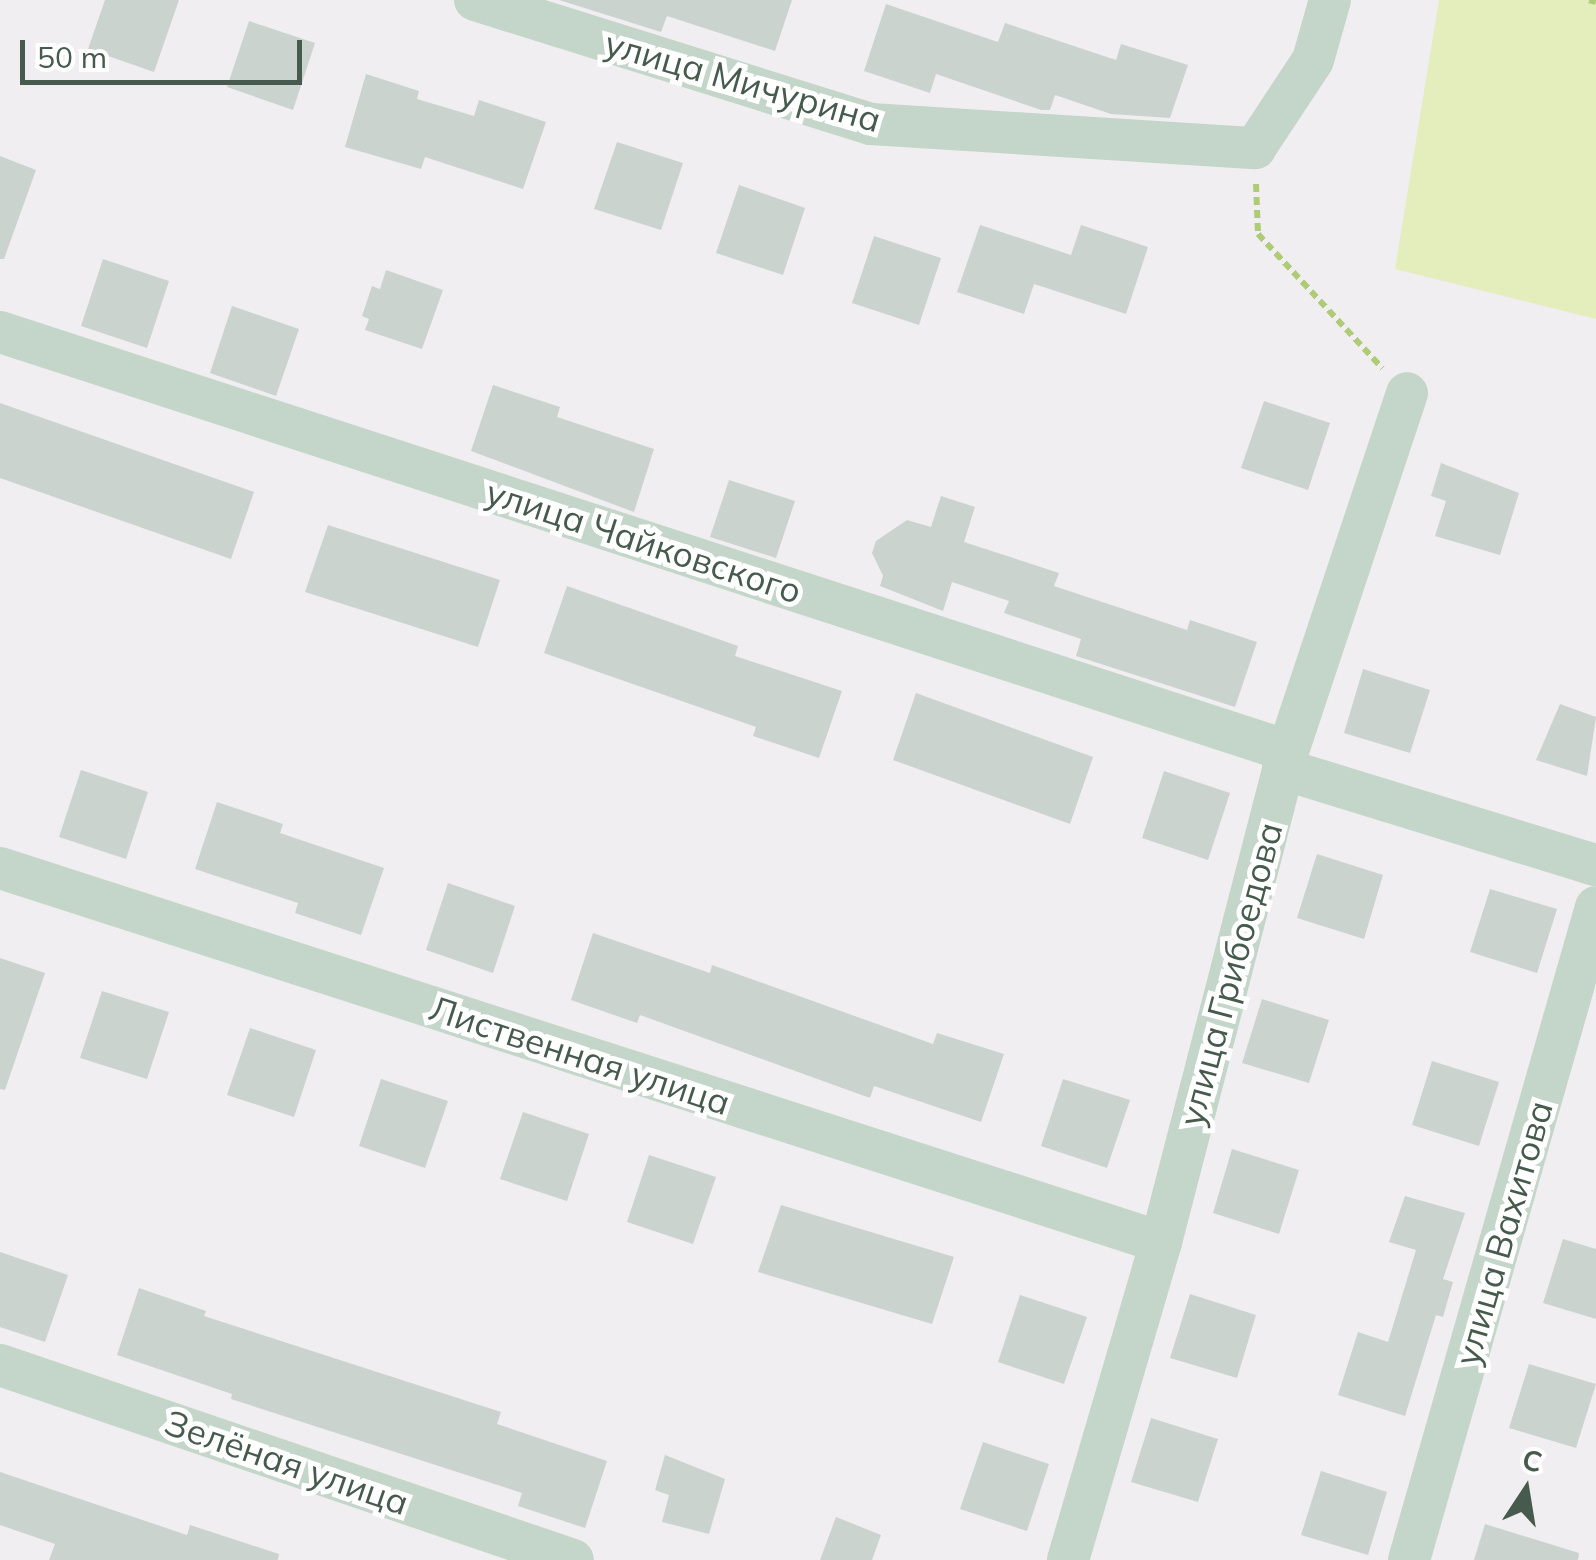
<!DOCTYPE html>
<html>
<head>
<meta charset="utf-8">
<style>
  body { margin:0 }
  #map { position:relative; width:1596px; height:1560px; overflow:hidden; background:#f0eef1; font-family:Mulish,sans-serif }
  div>[style] { position:absolute }
  [style*='--x'] { left:calc(var(--x)*1px); top:calc(var(--y)*1px); width:calc(var(--w)*1px); rotate:calc(var(--a)*1deg) }
  .green>* { inset:0; background:#e3eebc }
  .building>* { inset:0; background:#cbd3cf }
  .path>* { height:6px; margin-top:-3px; transform-origin:0; background:repeating-linear-gradient(90deg,#aecb75 0 8px,transparent 0 13px) }
  .minor>* { height:42px; margin:-21px; padding:0 21px; transform-origin:21px; border-radius:21px; background:#c4d5c9 }
  span { translate:-50% -50%; white-space:nowrap; text-align:center; line-height:1.15; -webkit-text-stroke:10px #fff; paint-order:stroke }
  .street-label { font-size:35px; color:#465b4d }
  .north { position:absolute; left:1476px; top:1440px; width:100px; height:100px; -webkit-text-stroke:8px #fff; paint-order:stroke; rotate:12deg; font-size:28px; font-weight:700; line-height:40px; text-align:center; color:#465b4d }
  .north::after { content:''; display:block; margin:auto; width:35px; height:45px; background:#465b4d; clip-path:polygon(50% 0,100% 100%,50% 72%,0 100%) }
  .scale { position:absolute; left:20px; top:40px; width:282px; height:45px; box-sizing:border-box; border:5px solid #465b4d; border-top:0; padding-left:12px; font-size:30px; line-height:35px; white-space:nowrap; color:#465b4d; -webkit-text-stroke:8px #fff; paint-order:stroke }
</style>
</head>
<body>
<div id="map">
  <div class="green">
    <div style="clip-path:polygon(1439px 0,1596px 0,1596px 319px,1395px 269px)"></div>
  </div>
  <div class="building">
    <div style="clip-path:polygon(105px 0,179px 0,154px 72px,88px 49px)"></div>
    <div style="clip-path:polygon(559px 0,792px 0,775px 51px,667px 16px,661px 32px)"></div>
    <div style="clip-path:polygon(886px 4px,998px 42px,1005px 23px,1116px 60px,1121px 44px,1188px 65px,1170px 118px,1111px 114px,1055px 95px,1050px 110px,1041px 110px,936px 74px,930px 93px,864px 71px)"></div>
    <div style="clip-path:polygon(249px 21px,315px 43px,293px 110px,227px 87px)"></div>
    <div style="clip-path:polygon(366px 74px,419px 91px,417px 99px,474px 116px,479px 100px,546px 122px,523px 189px,425px 157px,421px 169px,345px 147px)"></div>
    <div style="clip-path:polygon(617px 142px,683px 163px,661px 230px,594px 209px)"></div>
    <div style="clip-path:polygon(0 156px,36px 170px,4px 259px,0 259px)"></div>
    <div style="clip-path:polygon(739px 185px,805px 208px,783px 275px,716px 253px)"></div>
    <div style="clip-path:polygon(980px 225px,1071px 255px,1081px 225px,1148px 247px,1126px 314px,1034px 284px,1024px 314px,957px 292px)"></div>
    <div style="clip-path:polygon(874px 236px,941px 258px,919px 325px,852px 303px)"></div>
    <div style="clip-path:polygon(103px 259px,169px 281px,147px 348px,81px 326px)"></div>
    <div style="clip-path:polygon(386px 270px,443px 290px,422px 349px,365px 330px,369px 319px,362px 316px,372px 286px,380px 289px)"></div>
    <div style="clip-path:polygon(232px 306px,299px 329px,276px 396px,210px 373px)"></div>
    <div style="clip-path:polygon(493px 385px,560px 407px,557px 417px,654px 449px,634px 512px,471px 451px)"></div>
    <div style="clip-path:polygon(1264px 401px,1330px 423px,1308px 490px,1241px 468px)"></div>
    <div style="clip-path:polygon(0 403px,254px 492px,231px 559px,0 478px)"></div>
    <div style="clip-path:polygon(1441px 463px,1519px 493px,1500px 555px,1435px 536px,1446px 501px,1431px 496px)"></div>
    <div style="clip-path:polygon(729px 480px,795px 501px,776px 558px,710px 537px)"></div>
    <div style="clip-path:polygon(941px 496px,975px 507px,964px 542px,1059px 573px,1054px 586px,1187px 630px,1190px 620px,1257px 642px,1235px 707px,1076px 656px,1081px 639px,1004px 613px,1009px 601px,952px 582px,943px 611px,880px 586px,883px 576px,872px 553px,876px 541px,907px 520px,931px 527px)"></div>
    <div style="clip-path:polygon(328px 525px,500px 580px,478px 647px,305px 592px)"></div>
    <div style="clip-path:polygon(567px 586px,738px 646px,735px 656px,842px 691px,819px 758px,753px 736px,756px 727px,544px 653px)"></div>
    <div style="clip-path:polygon(1363px 669px,1430px 690px,1410px 753px,1344px 733px)"></div>
    <div style="clip-path:polygon(916px 693px,1093px 757px,1070px 824px,893px 760px)"></div>
    <div style="clip-path:polygon(1560px 704px,1596px 717px,1587px 776px,1536px 760px)"></div>
    <div style="clip-path:polygon(81px 770px,148px 792px,126px 859px,59px 837px)"></div>
    <div style="clip-path:polygon(1164px 771px,1230px 793px,1208px 860px,1142px 838px)"></div>
    <div style="clip-path:polygon(217px 802px,283px 824px,280px 833px,384px 868px,361px 935px,295px 913px,298px 903px,195px 869px)"></div>
    <div style="clip-path:polygon(1317px 854px,1383px 875px,1364px 939px,1297px 918px)"></div>
    <div style="clip-path:polygon(448px 883px,515px 906px,493px 973px,426px 950px)"></div>
    <div style="clip-path:polygon(1490px 889px,1557px 909px,1537px 973px,1470px 952px)"></div>
    <div style="clip-path:polygon(593px 933px,710px 973px,712px 965px,933px 1044px,937px 1033px,1004px 1054px,981px 1122px,874px 1086px,870px 1098px,640px 1015px,637px 1023px,571px 1000px)"></div>
    <div style="clip-path:polygon(0 958px,45px 973px,5px 1090px,0 1089px)"></div>
    <div style="clip-path:polygon(102px 991px,169px 1012px,147px 1079px,80px 1058px)"></div>
    <div style="clip-path:polygon(1262px 999px,1329px 1020px,1309px 1083px,1242px 1063px)"></div>
    <div style="clip-path:polygon(250px 1028px,316px 1050px,294px 1117px,227px 1095px)"></div>
    <div style="clip-path:polygon(1432px 1061px,1499px 1082px,1479px 1146px,1412px 1125px)"></div>
    <div style="clip-path:polygon(381px 1079px,448px 1101px,425px 1168px,359px 1146px)"></div>
    <div style="clip-path:polygon(1063px 1079px,1130px 1100px,1107px 1168px,1041px 1146px)"></div>
    <div style="clip-path:polygon(523px 1112px,589px 1134px,567px 1201px,500px 1179px)"></div>
    <div style="clip-path:polygon(1232px 1149px,1299px 1170px,1279px 1234px,1213px 1213px)"></div>
    <div style="clip-path:polygon(649px 1155px,716px 1177px,693px 1244px,627px 1222px)"></div>
    <div style="clip-path:polygon(1405px 1196px,1465px 1213px,1443px 1279px,1453px 1282px,1443px 1317px,1436px 1315px,1405px 1416px,1338px 1395px,1358px 1332px,1388px 1342px,1416px 1250px,1389px 1242px)"></div>
    <div style="clip-path:polygon(781px 1205px,954px 1257px,932px 1324px,758px 1272px)"></div>
    <div style="clip-path:polygon(1563px 1239px,1596px 1249px,1596px 1319px,1543px 1303px)"></div>
    <div style="clip-path:polygon(0 1252px,68px 1275px,45px 1342px,0 1327px)"></div>
    <div style="clip-path:polygon(139px 1288px,206px 1311px,204px 1316px,501px 1412px,497px 1424px,607px 1461px,585px 1528px,518px 1506px,522px 1493px,231px 1399px,232px 1394px,117px 1355px)"></div>
    <div style="clip-path:polygon(1190px 1294px,1256px 1315px,1237px 1378px,1170px 1358px)"></div>
    <div style="clip-path:polygon(1020px 1295px,1087px 1317px,1064px 1384px,998px 1362px)"></div>
    <div style="clip-path:polygon(1529px 1364px,1596px 1384px,1576px 1448px,1509px 1428px)"></div>
    <div style="clip-path:polygon(1151px 1418px,1218px 1439px,1198px 1502px,1131px 1482px)"></div>
    <div style="clip-path:polygon(983px 1442px,1049px 1464px,1027px 1531px,960px 1509px)"></div>
    <div style="clip-path:polygon(665px 1455px,725px 1479px,709px 1534px,662px 1522px,669px 1495px,655px 1490px)"></div>
    <div style="clip-path:polygon(1321px 1471px,1387px 1492px,1368px 1555px,1301px 1535px)"></div>
    <div style="clip-path:polygon(0 1472px,187px 1535px,190px 1525px,279px 1554px,278px 1560px,49px 1560px,55px 1544px,0 1525px)"></div>
    <div style="clip-path:polygon(836px 1517px,881px 1535px,872px 1560px,820px 1560px)"></div>
    <div style="clip-path:polygon(1485px 1524px,1579px 1553px,1578px 1560px,1474px 1560px)"></div>
  </div>
  <div class="path">
    <div style="--x:1589;--y:0;--w:7;--a:16"></div>
    <div style="--x:1256;--y:184;--w:50;--a:87.7"></div>
    <div style="--x:1258;--y:234;--w:183;--a:47.2"></div>
  </div>
  <div class="minor">
    <div style="--x:475;--y:0;--w:415;--a:17.4"></div>
    <div style="--x:871;--y:124;--w:385;--a:3.6"></div>
    <div style="--x:1255;--y:148;--w:105;--a:-56.6"></div>
    <div style="--x:1313;--y:60;--w:62;--a:-74.2"></div>
    <div style="--x:0;--y:332;--w:1354;--a:18.02"></div>
    <div style="--x:1283;--y:769;--w:327;--a:17.1"></div>
    <div style="--x:0;--y:868;--w:1220;--a:17.86"></div>
    <div style="--x:0;--y:1365;--w:605;--a:18.79"></div>
    <div style="--x:1068;--y:1560;--w:331;--a:-73.7"></div>
    <div style="--x:1161;--y:1242;--w:507;--a:-75.5"></div>
    <div style="--x:1288;--y:751;--w:377;--a:-71.6"></div>
    <div style="--x:1409;--y:1560;--w:679;--a:-74.02"></div>
  </div>
  <div class="street-label">
    <span style="left:743px;top:81px;rotate:16deg">улица Мичурина</span>
    <span style="left:644px;top:541px;rotate:18deg">улица Чайковского</span>
    <span style="left:1230px;top:974px;rotate:-75deg">улица Грибоедова</span>
    <span style="left:580px;top:1055px;rotate:18deg">Лиственная улица</span>
    <span style="left:1503px;top:1233px;rotate:-74deg">улица Вахитова</span>
    <span style="left:287px;top:1462px;rotate:19deg">Зелёная улица</span>
  </div>
  <div class="north">С</div>
  <div class="scale">50 m</div>
</div>
</body>
</html>
